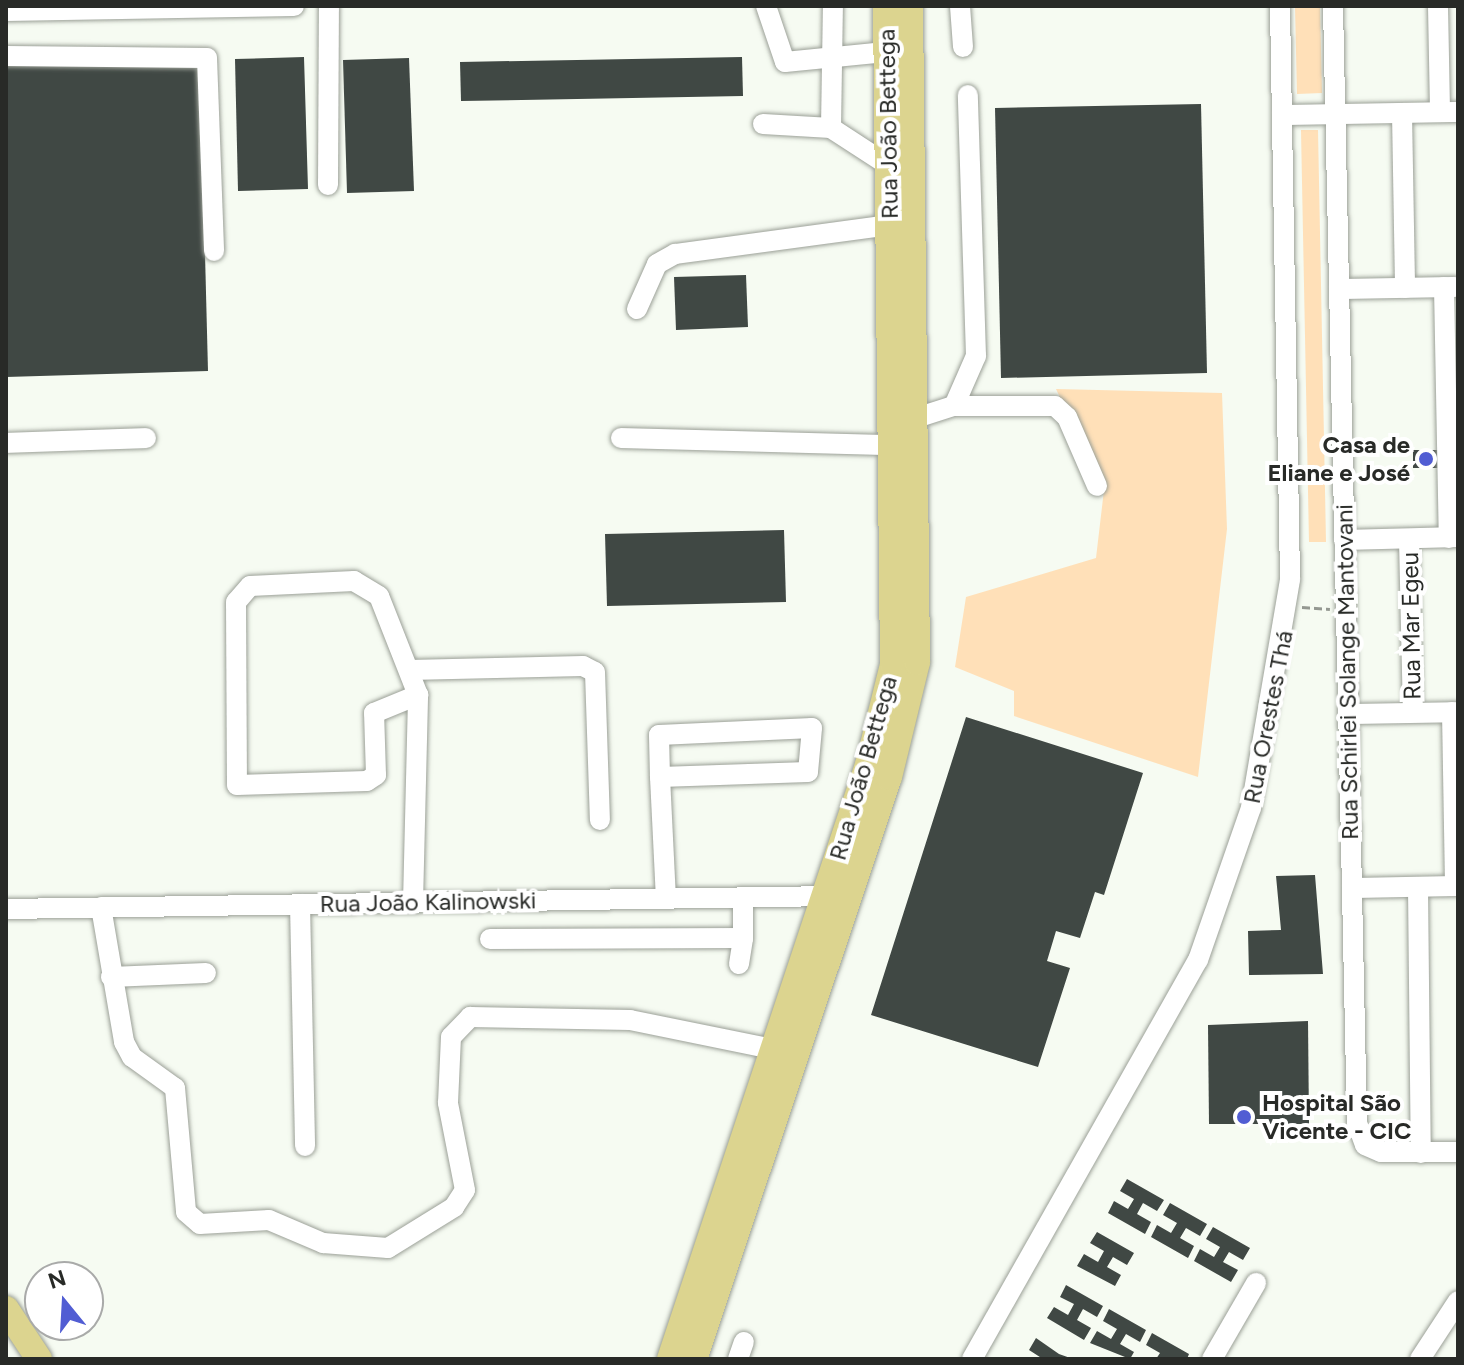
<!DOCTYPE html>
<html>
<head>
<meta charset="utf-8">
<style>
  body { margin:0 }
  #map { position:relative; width:1464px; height:1365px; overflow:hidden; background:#f6fbf2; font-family:Figtree,sans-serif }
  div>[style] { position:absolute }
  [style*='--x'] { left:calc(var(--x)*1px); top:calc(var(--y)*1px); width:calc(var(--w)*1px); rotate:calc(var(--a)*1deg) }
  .green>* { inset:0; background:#ffe0b8 }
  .building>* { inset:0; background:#404844 }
  .path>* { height:3px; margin-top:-1.5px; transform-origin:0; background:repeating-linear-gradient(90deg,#949891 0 8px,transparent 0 12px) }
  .roads { filter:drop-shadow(0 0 2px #9ba097) drop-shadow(0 0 2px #9ba097) }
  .minor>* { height:20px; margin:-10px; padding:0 10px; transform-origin:10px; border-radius:10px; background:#fff }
  .major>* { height:26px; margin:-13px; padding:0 13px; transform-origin:13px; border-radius:13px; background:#dcd48f }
  .dots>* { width:22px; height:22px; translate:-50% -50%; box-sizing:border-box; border:4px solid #fff; border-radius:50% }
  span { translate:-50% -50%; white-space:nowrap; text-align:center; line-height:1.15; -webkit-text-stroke:8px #fff; paint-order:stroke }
  .street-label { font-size:24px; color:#282a27 }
  .poi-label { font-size:24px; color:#282a27; font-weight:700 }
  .right { translate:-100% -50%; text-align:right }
  .left { translate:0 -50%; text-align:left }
  .frame { position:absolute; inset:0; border:8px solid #282a27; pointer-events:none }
  .north { position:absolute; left:24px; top:1261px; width:80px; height:80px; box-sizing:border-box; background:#fff; border:2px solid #a9aaa9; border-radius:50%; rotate:342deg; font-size:22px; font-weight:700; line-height:32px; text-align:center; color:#282a27 }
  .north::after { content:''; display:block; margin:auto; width:28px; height:36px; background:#515dd3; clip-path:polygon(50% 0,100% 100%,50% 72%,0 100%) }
</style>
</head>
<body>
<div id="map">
  <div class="green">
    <div style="clip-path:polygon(1295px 6px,1320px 6px,1322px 93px,1297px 94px)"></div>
    <div style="clip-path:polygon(1301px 130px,1318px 130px,1326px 542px,1309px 542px)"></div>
    <div style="clip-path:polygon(1056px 389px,1222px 393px,1227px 529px,1198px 777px,1014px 716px,1014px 691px,955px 667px,966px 597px,1096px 558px,1104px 490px)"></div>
  </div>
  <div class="building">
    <div style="clip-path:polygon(304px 57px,308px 189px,238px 191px,235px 59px)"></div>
    <div style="clip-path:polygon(742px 57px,743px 96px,461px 101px,460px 62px)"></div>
    <div style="clip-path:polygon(200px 58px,208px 371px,6px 377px,6px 64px)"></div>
    <div style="clip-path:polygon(409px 58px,414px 191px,347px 193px,343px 60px)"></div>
    <div style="clip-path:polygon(1201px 104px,1207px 373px,1001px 378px,995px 108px)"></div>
    <div style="clip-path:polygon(746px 275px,748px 327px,676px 330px,674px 277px)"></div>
    <div style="clip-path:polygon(1413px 450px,1438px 450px,1438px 468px,1413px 468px)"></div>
    <div style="clip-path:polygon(784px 530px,786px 602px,607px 606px,605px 534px)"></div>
    <div style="clip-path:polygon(966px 717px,1143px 773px,1104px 895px,1095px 892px,1080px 938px,1056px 931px,1047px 961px,1070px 968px,1038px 1067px,871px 1015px)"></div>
    <div style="clip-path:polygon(1315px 875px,1323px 974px,1249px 975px,1248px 931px,1281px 930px,1276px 876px)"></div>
    <div style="clip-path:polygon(1308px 1021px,1309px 1124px,1209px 1124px,1208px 1025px)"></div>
    <div style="clip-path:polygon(1127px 1179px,1164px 1200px,1157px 1211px,1143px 1203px,1137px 1214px,1151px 1222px,1145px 1234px,1108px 1213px,1114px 1201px,1128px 1209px,1134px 1199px,1120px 1191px)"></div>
    <div style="clip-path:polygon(1170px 1203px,1207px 1224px,1200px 1236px,1186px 1228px,1180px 1238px,1194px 1246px,1188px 1258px,1151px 1237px,1157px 1225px,1171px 1233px,1177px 1223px,1163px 1215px)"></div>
    <div style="clip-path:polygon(1213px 1227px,1250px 1248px,1243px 1260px,1229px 1252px,1223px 1262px,1238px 1270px,1231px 1282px,1194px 1261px,1200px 1249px,1214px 1257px,1220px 1247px,1206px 1239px)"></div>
    <div style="clip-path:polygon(1097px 1232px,1134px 1253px,1127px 1265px,1113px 1257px,1107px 1267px,1121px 1275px,1115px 1286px,1077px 1266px,1084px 1254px,1098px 1262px,1104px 1251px,1090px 1243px)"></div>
    <div style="clip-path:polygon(1066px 1285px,1103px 1306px,1097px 1317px,1083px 1309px,1077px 1320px,1091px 1328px,1084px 1340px,1047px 1318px,1054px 1307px,1068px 1315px,1074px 1304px,1060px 1297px)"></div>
    <div style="clip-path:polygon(1109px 1309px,1146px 1330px,1140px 1342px,1126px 1334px,1120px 1344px,1134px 1352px,1130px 1359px,1090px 1343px,1097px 1331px,1111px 1339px,1117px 1329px,1103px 1321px)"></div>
    <div style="clip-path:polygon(1152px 1333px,1189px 1354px,1187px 1359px,1156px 1359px,1160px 1353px,1146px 1345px)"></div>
    <div style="clip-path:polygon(1036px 1338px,1059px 1354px,1073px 1359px,1043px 1359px,1029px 1350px)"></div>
  </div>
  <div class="path">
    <div style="--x:1302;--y:607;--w:28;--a:4"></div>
  </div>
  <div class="roads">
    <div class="minor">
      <div style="--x:766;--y:6;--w:59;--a:71.3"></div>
      <div style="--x:785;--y:62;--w:101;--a:-5.7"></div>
      <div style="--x:960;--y:6;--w:41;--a:85.8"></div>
      <div style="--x:1333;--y:6;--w:1117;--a:88.77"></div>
      <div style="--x:1357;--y:1123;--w:23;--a:70"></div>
      <div style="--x:1365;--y:1145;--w:17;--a:24"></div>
      <div style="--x:1381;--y:1152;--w:77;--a:0"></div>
      <div style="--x:1438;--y:6;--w:106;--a:88.9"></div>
      <div style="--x:6;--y:11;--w:288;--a:-1"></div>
      <div style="--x:6;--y:56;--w:201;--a:0.6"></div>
      <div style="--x:207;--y:58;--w:193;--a:87.9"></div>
      <div style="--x:1402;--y:113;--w:175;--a:89"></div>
      <div style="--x:1282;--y:115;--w:176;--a:-1"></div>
      <div style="--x:763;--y:124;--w:68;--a:3.4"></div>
      <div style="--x:831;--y:128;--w:68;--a:33"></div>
      <div style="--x:831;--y:128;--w:122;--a:-89.1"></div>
      <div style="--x:328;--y:185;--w:179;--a:-89.7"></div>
      <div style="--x:1444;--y:287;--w:251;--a:88.9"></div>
      <div style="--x:1339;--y:289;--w:116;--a:-1"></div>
      <div style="--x:637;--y:309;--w:49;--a:-66"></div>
      <div style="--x:657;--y:264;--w:21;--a:-29"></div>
      <div style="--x:675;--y:254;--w:216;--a:-7.7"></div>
      <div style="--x:954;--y:406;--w:101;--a:0"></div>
      <div style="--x:1055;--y:406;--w:16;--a:43"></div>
      <div style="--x:1067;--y:417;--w:75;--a:66.5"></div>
      <div style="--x:916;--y:418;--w:40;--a:-18"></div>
      <div style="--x:954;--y:406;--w:55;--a:-66.3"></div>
      <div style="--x:976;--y:356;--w:261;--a:-91.8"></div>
      <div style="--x:621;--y:438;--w:272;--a:1.5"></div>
      <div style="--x:6;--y:443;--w:140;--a:-2"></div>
      <div style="--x:1409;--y:539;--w:173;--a:88.7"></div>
      <div style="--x:1344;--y:540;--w:114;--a:-1.5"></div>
      <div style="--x:409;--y:670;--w:174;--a:-1.3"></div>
      <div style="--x:583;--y:666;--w:13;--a:27"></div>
      <div style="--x:595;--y:672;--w:148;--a:88.1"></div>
      <div style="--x:1452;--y:712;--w:174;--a:89"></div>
      <div style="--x:1348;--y:714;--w:110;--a:-1"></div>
      <div style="--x:660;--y:777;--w:42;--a:-91.4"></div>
      <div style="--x:659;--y:735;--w:153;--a:-2.6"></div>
      <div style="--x:812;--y:728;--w:44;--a:95.2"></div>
      <div style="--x:808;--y:772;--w:148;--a:178.1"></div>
      <div style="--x:660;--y:777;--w:122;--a:87.2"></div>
      <div style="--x:1418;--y:887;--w:266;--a:89.4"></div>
      <div style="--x:1352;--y:888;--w:106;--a:-1.1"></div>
      <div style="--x:413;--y:903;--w:208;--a:-88.6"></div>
      <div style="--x:418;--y:695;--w:106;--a:-111.5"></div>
      <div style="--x:379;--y:596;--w:29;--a:-149"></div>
      <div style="--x:354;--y:581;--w:104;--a:177.2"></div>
      <div style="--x:250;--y:586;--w:21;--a:131"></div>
      <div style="--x:236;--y:602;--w:183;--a:89.7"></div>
      <div style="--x:237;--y:785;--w:130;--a:-1.8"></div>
      <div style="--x:367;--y:781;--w:11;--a:-34"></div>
      <div style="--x:376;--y:775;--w:62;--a:-91.8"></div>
      <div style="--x:374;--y:713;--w:48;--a:-22.2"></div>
      <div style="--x:300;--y:904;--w:242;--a:88.8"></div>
      <div style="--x:101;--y:907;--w:137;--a:80.3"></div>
      <div style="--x:124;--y:1042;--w:17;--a:62"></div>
      <div style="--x:132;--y:1057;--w:53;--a:35.8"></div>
      <div style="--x:175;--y:1088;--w:124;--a:84.9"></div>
      <div style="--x:186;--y:1212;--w:18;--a:41"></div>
      <div style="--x:200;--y:1224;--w:69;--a:-3.3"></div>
      <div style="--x:269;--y:1220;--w:59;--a:23.1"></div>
      <div style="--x:323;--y:1243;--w:65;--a:4.4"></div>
      <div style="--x:388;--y:1248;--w:78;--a:-31.8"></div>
      <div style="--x:454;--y:1207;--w:20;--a:-57"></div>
      <div style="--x:465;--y:1190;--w:89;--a:-101.1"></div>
      <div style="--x:448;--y:1103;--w:66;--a:-87.4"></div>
      <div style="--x:451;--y:1037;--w:28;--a:-46"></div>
      <div style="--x:470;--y:1017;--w:160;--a:1.1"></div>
      <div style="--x:630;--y:1020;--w:146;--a:11.5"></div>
      <div style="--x:6;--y:909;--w:832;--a:-0.9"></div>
      <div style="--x:490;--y:939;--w:253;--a:-0.2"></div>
      <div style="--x:743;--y:938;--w:41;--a:-90"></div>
      <div style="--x:739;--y:964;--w:26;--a:-81"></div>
      <div style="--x:111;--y:977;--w:95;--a:-2.4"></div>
      <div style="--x:738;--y:1359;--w:18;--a:-71"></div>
      <div style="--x:972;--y:1359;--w:459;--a:-60.5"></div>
      <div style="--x:1198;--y:960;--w:161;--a:-70.8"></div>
      <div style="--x:1251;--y:808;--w:232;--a:-80.3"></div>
      <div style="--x:1290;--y:579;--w:573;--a:-91"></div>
      <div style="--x:1212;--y:1359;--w:88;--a:-59.9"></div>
      <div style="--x:1420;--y:1359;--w:69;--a:-56.8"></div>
    </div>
    <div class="major">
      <div style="--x:6;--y:1309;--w:60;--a:56.6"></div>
      <div style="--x:670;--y:1359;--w:626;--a:-71.57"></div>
      <div style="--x:868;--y:765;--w:103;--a:-76"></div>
      <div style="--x:893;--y:665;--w:659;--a:-90.61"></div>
      <div style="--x:694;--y:1359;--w:614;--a:-71.48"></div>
      <div style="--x:889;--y:777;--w:118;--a:-76.3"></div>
      <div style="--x:917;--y:662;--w:656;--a:-90.61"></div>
    </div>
  </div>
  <div class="dots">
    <div style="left:1426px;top:459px;background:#515dd3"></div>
    <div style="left:1244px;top:1117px;background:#515dd3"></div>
  </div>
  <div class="street-label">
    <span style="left:888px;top:124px;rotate:-91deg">Rua João Bettega</span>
    <span style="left:1411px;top:626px;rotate:-91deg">Rua Mar Egeu</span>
    <span style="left:1347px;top:672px;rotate:-91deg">Rua Schirlei Solange Mantovani</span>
    <span style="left:1268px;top:717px;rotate:-79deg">Rua Orestes Thá</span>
    <span style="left:863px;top:768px;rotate:-74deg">Rua João Bettega</span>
    <span style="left:428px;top:902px;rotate:-1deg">Rua João Kalinowski</span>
  </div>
  <div class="poi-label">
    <span class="right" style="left:1410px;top:459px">Casa de<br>Eliane e José</span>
    <span class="left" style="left:1262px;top:1117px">Hospital São<br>Vicente - CIC</span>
  </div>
  <div class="frame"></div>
  <div class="north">N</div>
</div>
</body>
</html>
